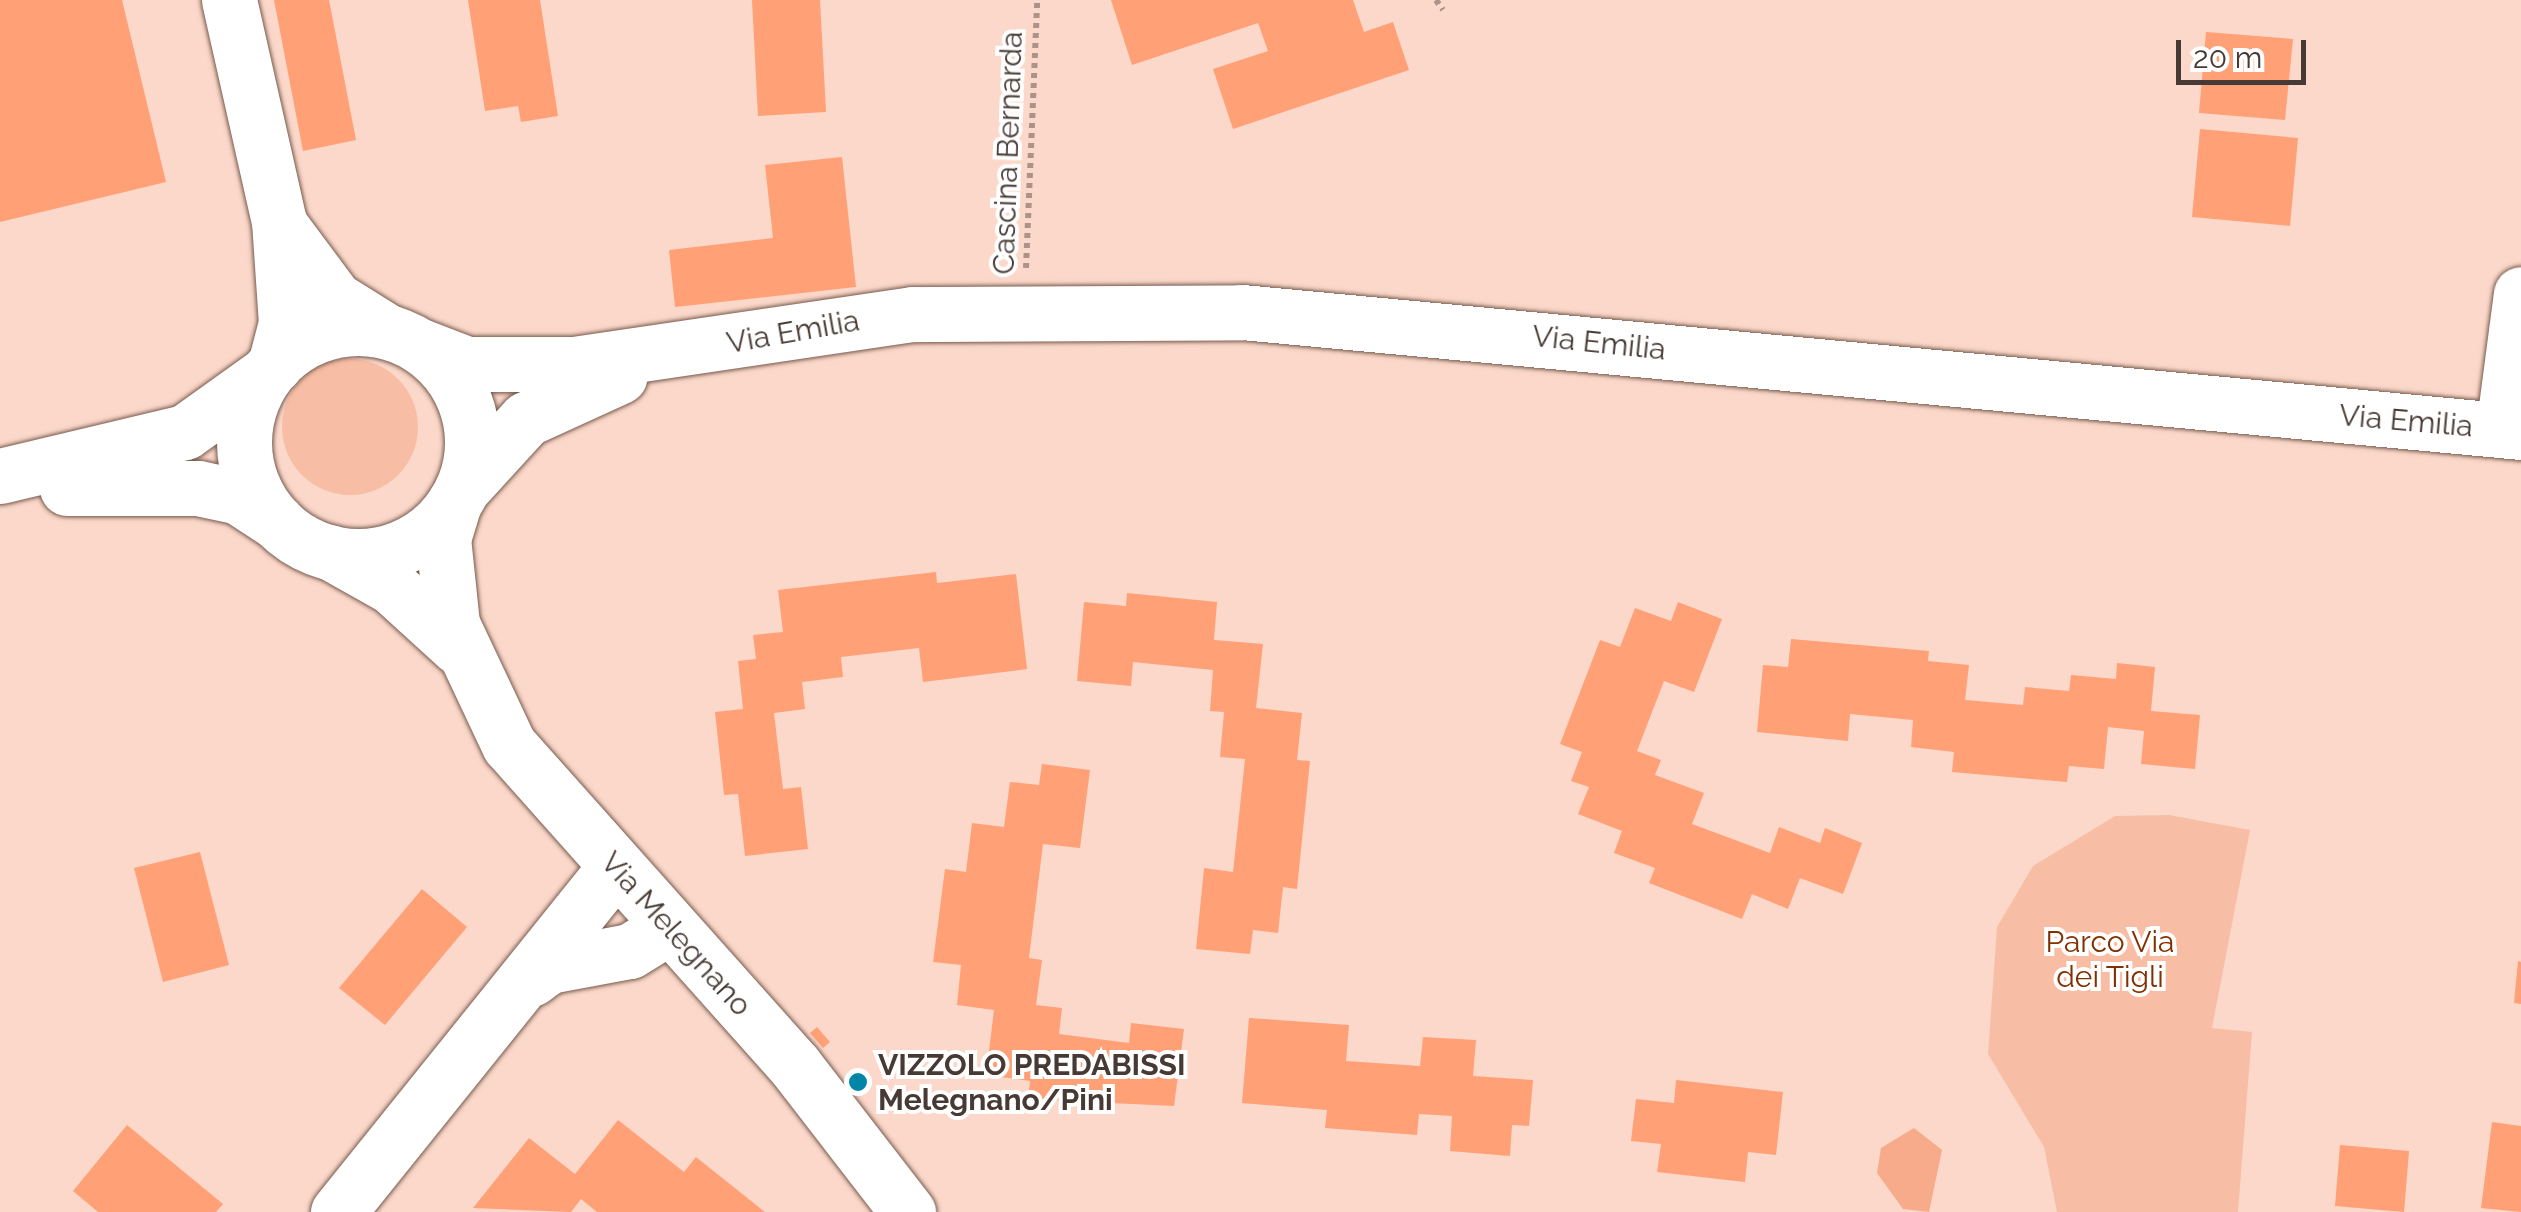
<!DOCTYPE html>
<html>
<head>
<meta charset="utf-8">
<style>
  body { margin:0 }
  #map { position:relative; width:2521px; height:1212px; overflow:hidden; background:#fbd8c9; font-family:Raleway,sans-serif }
  div>[style] { position:absolute }
  [style*='--x'] { left:calc(var(--x)*1px); top:calc(var(--y)*1px); width:calc(var(--w)*1px); rotate:calc(var(--a)*1deg) }
  .green>* { inset:0; background:#f8bea5 }
  .round { border-radius:50% }
  .water>* { inset:0; background:#f7ab8a }
  .building>* { inset:0; background:#ffa077 }
  .path>* { height:6px; margin-top:-3px; transform-origin:0; background:repeating-linear-gradient(90deg,#ac9388 0 5px,transparent 0 10px) }
  .roads { filter:drop-shadow(0 0 2px #785a4e) drop-shadow(0 0 2px #785a4e) }
  .minor>* { height:55px; margin:-27.5px; padding:0 27.5px; transform-origin:27.5px; border-radius:27.5px; background:#fff }
  .major>* { height:55px; margin:-27.5px; padding:0 27.5px; transform-origin:27.5px; border-radius:27.5px; background:#fff }
  .major>.ring { margin:-27.5px; padding:0; box-sizing:content-box; background:none; border:55px solid #fff; border-radius:50% }
  .dots>* { width:28px; height:28px; translate:-50% -50%; box-sizing:border-box; border:5px solid #fff; border-radius:50% }
  span { translate:-50% -50%; white-space:nowrap; text-align:center; line-height:1.15; -webkit-text-stroke:8px #fff; paint-order:stroke }
  .street-label { font-size:30px; color:#473a34 }
  .park-label { font-size:30px; color:#833000 }
  .poi-label { font-size:30px; color:#473a34; font-weight:700 }
  .left { translate:0 -50%; text-align:left }
  .scale { position:absolute; left:2176px; top:40px; width:130px; height:45px; box-sizing:border-box; border:5px solid #473a34; border-top:0; padding-left:12px; font-size:30px; line-height:35px; white-space:nowrap; color:#473a34; -webkit-text-stroke:8px #fff; paint-order:stroke }
</style>
</head>
<body>
<div id="map">
  <div class="green">
    <div class="round" style="left:282px;top:359px;width:136px;height:136px"></div>
    <div style="clip-path:polygon(2169px 815px,2250px 830px,2212px 1028px,2252px 1032px,2238px 1212px,2057px 1212px,2044px 1147px,1988px 1054px,1997px 927px,2033px 866px,2115px 816px)"></div>
  </div>
  <div class="water">
    <div style="clip-path:polygon(1914px 1128px,1942px 1150px,1929px 1212px,1903px 1209px,1877px 1173px,1881px 1148px)"></div>
  </div>
  <div class="building">
    <div style="clip-path:polygon(0 0,122px 0,166px 182px,0 222px)"></div>
    <div style="clip-path:polygon(274px 0,329px 0,356px 140px,303px 151px)"></div>
    <div style="clip-path:polygon(468px 0,540px 0,558px 116px,521px 122px,518px 106px,485px 111px)"></div>
    <div style="clip-path:polygon(752px 0,820px 0,826px 112px,758px 116px)"></div>
    <div style="clip-path:polygon(1111px 0,1353px 0,1364px 32px,1393px 22px,1409px 70px,1233px 129px,1213px 69px,1268px 51px,1258px 23px,1132px 65px)"></div>
    <div style="clip-path:polygon(2206px 32px,2293px 39px,2285px 120px,2199px 113px)"></div>
    <div style="clip-path:polygon(2200px 129px,2298px 138px,2290px 226px,2192px 217px)"></div>
    <div style="clip-path:polygon(842px 157px,856px 287px,675px 307px,669px 250px,773px 238px,765px 165px)"></div>
    <div style="clip-path:polygon(936px 572px,937px 583px,1016px 574px,1027px 669px,923px 682px,919px 648px,841px 657px,843px 677px,802px 682px,805px 709px,774px 713px,783px 789px,801px 787px,808px 849px,745px 856px,738px 794px,724px 795px,715px 712px,743px 709px,738px 661px,756px 659px,753px 635px,783px 632px,778px 590px)"></div>
    <div style="clip-path:polygon(1127px 593px,1217px 602px,1214px 640px,1263px 644px,1256px 708px,1302px 713px,1297px 760px,1310px 761px,1297px 889px,1283px 887px,1278px 933px,1253px 930px,1250px 954px,1196px 949px,1204px 868px,1233px 872px,1245px 759px,1220px 757px,1224px 712px,1210px 711px,1213px 670px,1133px 662px,1131px 686px,1077px 681px,1084px 602px,1126px 606px)"></div>
    <div style="clip-path:polygon(1678px 602px,1722px 619px,1694px 692px,1664px 681px,1637px 751px,1661px 760px,1655px 775px,1704px 793px,1692px 824px,1770px 853px,1779px 827px,1820px 843px,1825px 828px,1862px 843px,1843px 894px,1800px 878px,1788px 909px,1752px 894px,1742px 919px,1649px 883px,1655px 868px,1614px 853px,1622px 831px,1578px 814px,1589px 787px,1571px 781px,1582px 752px,1560px 744px,1600px 640px,1620px 647px,1635px 608px,1671px 621px)"></div>
    <div style="clip-path:polygon(1791px 639px,1929px 651px,1928px 661px,1969px 665px,1965px 700px,2023px 705px,2025px 687px,2069px 691px,2071px 675px,2116px 679px,2117px 663px,2155px 667px,2151px 711px,2200px 715px,2195px 769px,2141px 764px,2144px 731px,2108px 727px,2104px 769px,2069px 766px,2067px 782px,1952px 772px,1954px 752px,1911px 747px,1913px 720px,1850px 714px,1848px 741px,1757px 732px,1763px 665px,1788px 667px)"></div>
    <div style="clip-path:polygon(1042px 764px,1090px 770px,1080px 848px,1043px 844px,1029px 958px,1042px 960px,1036px 1005px,1062px 1008px,1059px 1034px,1129px 1043px,1131px 1023px,1184px 1029px,1174px 1106px,1028px 1099px,1030px 1081px,986px 1075px,994px 1010px,957px 1005px,961px 965px,933px 962px,945px 869px,966px 872px,972px 823px,1004px 827px,1010px 782px,1039px 785px)"></div>
    <div style="clip-path:polygon(200px 852px,229px 965px,163px 982px,134px 868px)"></div>
    <div style="clip-path:polygon(422px 889px,467px 927px,385px 1025px,339px 988px)"></div>
    <div style="clip-path:polygon(2518px 961px,2521px 962px,2521px 1004px,2514px 1003px)"></div>
    <div style="clip-path:polygon(1249px 1018px,1349px 1025px,1346px 1061px,1420px 1066px,1423px 1037px,1476px 1040px,1473px 1076px,1533px 1080px,1529px 1126px,1512px 1125px,1510px 1156px,1450px 1151px,1452px 1116px,1419px 1114px,1417px 1135px,1325px 1128px,1327px 1110px,1242px 1103px)"></div>
    <div style="clip-path:polygon(817px 1027px,830px 1042px,823px 1048px,810px 1033px)"></div>
    <div style="clip-path:polygon(1676px 1080px,1783px 1092px,1776px 1155px,1748px 1152px,1745px 1182px,1657px 1172px,1661px 1144px,1631px 1141px,1636px 1099px,1674px 1103px)"></div>
    <div style="clip-path:polygon(618px 1120px,684px 1172px,696px 1157px,765px 1212px,597px 1212px,581px 1199px,571px 1212px,473px 1208px,529px 1138px,575px 1174px)"></div>
    <div style="clip-path:polygon(2492px 1122px,2521px 1126px,2521px 1212px,2481px 1208px)"></div>
    <div style="clip-path:polygon(127px 1125px,223px 1204px,216px 1212px,98px 1212px,73px 1191px)"></div>
    <div style="clip-path:polygon(2340px 1145px,2409px 1151px,2404px 1212px,2335px 1206px)"></div>
  </div>
  <div class="path">
    <div style="--x:1436;--y:0;--w:12;--a:55"></div>
    <div style="--x:1026;--y:268;--w:268;--a:-87.6"></div>
  </div>
  <div class="roads">
    <div class="minor">
      <div style="--x:229;--y:0;--w:227;--a:77.3"></div>
      <div style="--x:279;--y:221;--w:102;--a:86.1"></div>
      <div style="--x:286;--y:323;--w:43;--a:104.7"></div>
      <div style="--x:282;--y:228;--w:89;--a:53.3"></div>
      <div style="--x:335;--y:299;--w:60;--a:32.1"></div>
      <div style="--x:2503;--y:430;--w:137;--a:-82.5"></div>
      <div style="--x:454;--y:503;--w:37;--a:107"></div>
      <div style="--x:443;--y:538;--w:86;--a:84"></div>
      <div style="--x:452;--y:624;--w:134;--a:64.8"></div>
      <div style="--x:509;--y:745;--w:430;--a:48.3"></div>
      <div style="--x:795;--y:1066;--w:185;--a:52.3"></div>
      <div style="--x:330;--y:552;--w:71;--a:29.4"></div>
      <div style="--x:392;--y:587;--w:89;--a:42.3"></div>
      <div style="--x:531;--y:979;--w:22;--a:-36"></div>
      <div style="--x:549;--y:966;--w:82;--a:-10.5"></div>
      <div style="--x:630;--y:951;--w:44;--a:-31.9"></div>
      <div style="--x:338;--y:1212;--w:442;--a:-51.2"></div>
    </div>
    <div class="major">
      <div class="ring" style="left:244px;top:328px;width:173px;height:173px"></div>
      <div style="--x:420;--y:346;--w:50;--a:21"></div>
      <div style="--x:467;--y:364;--w:107;--a:0"></div>
      <div style="--x:574;--y:364;--w:343;--a:-8.4"></div>
      <div style="--x:913;--y:314;--w:329;--a:-0.3"></div>
      <div style="--x:1242;--y:312;--w:1285;--a:5.36"></div>
      <div style="--x:0;--y:476;--w:190;--a:-13.4"></div>
      <div style="--x:185;--y:432;--w:100;--a:-35.6"></div>
      <div style="--x:67;--y:488;--w:131;--a:0"></div>
      <div style="--x:198;--y:488;--w:40;--a:12"></div>
      <div style="--x:237;--y:496;--w:48;--a:33"></div>
      <div style="--x:462;--y:489;--w:95;--a:-47.6"></div>
      <div style="--x:526;--y:419;--w:103;--a:-24.6"></div>
    </div>
  </div>
  <div class="dots">
    <div style="left:858px;top:1082px;background:#0186a8"></div>
  </div>
  <div class="street-label">
    <span style="left:1008px;top:153px;rotate:-88deg">Cascina Bernarda</span>
    <span style="left:793px;top:332px;rotate:-10deg">Via Emilia</span>
    <span style="left:1599px;top:343px;rotate:6deg">Via Emilia</span>
    <span style="left:2406px;top:421px;rotate:5deg">Via Emilia</span>
    <span style="left:676px;top:934px;rotate:48deg">Via Melegnano</span>
  </div>
  <div class="park-label">
    <span style="left:2110px;top:959px">Parco Via<br>dei Tigli</span>
  </div>
  <div class="poi-label">
    <span class="left" style="left:878px;top:1082px">VIZZOLO PREDABISSI<br>Melegnano/Pini</span>
  </div>
  <div class="scale">20 m</div>
</div>
</body>
</html>
